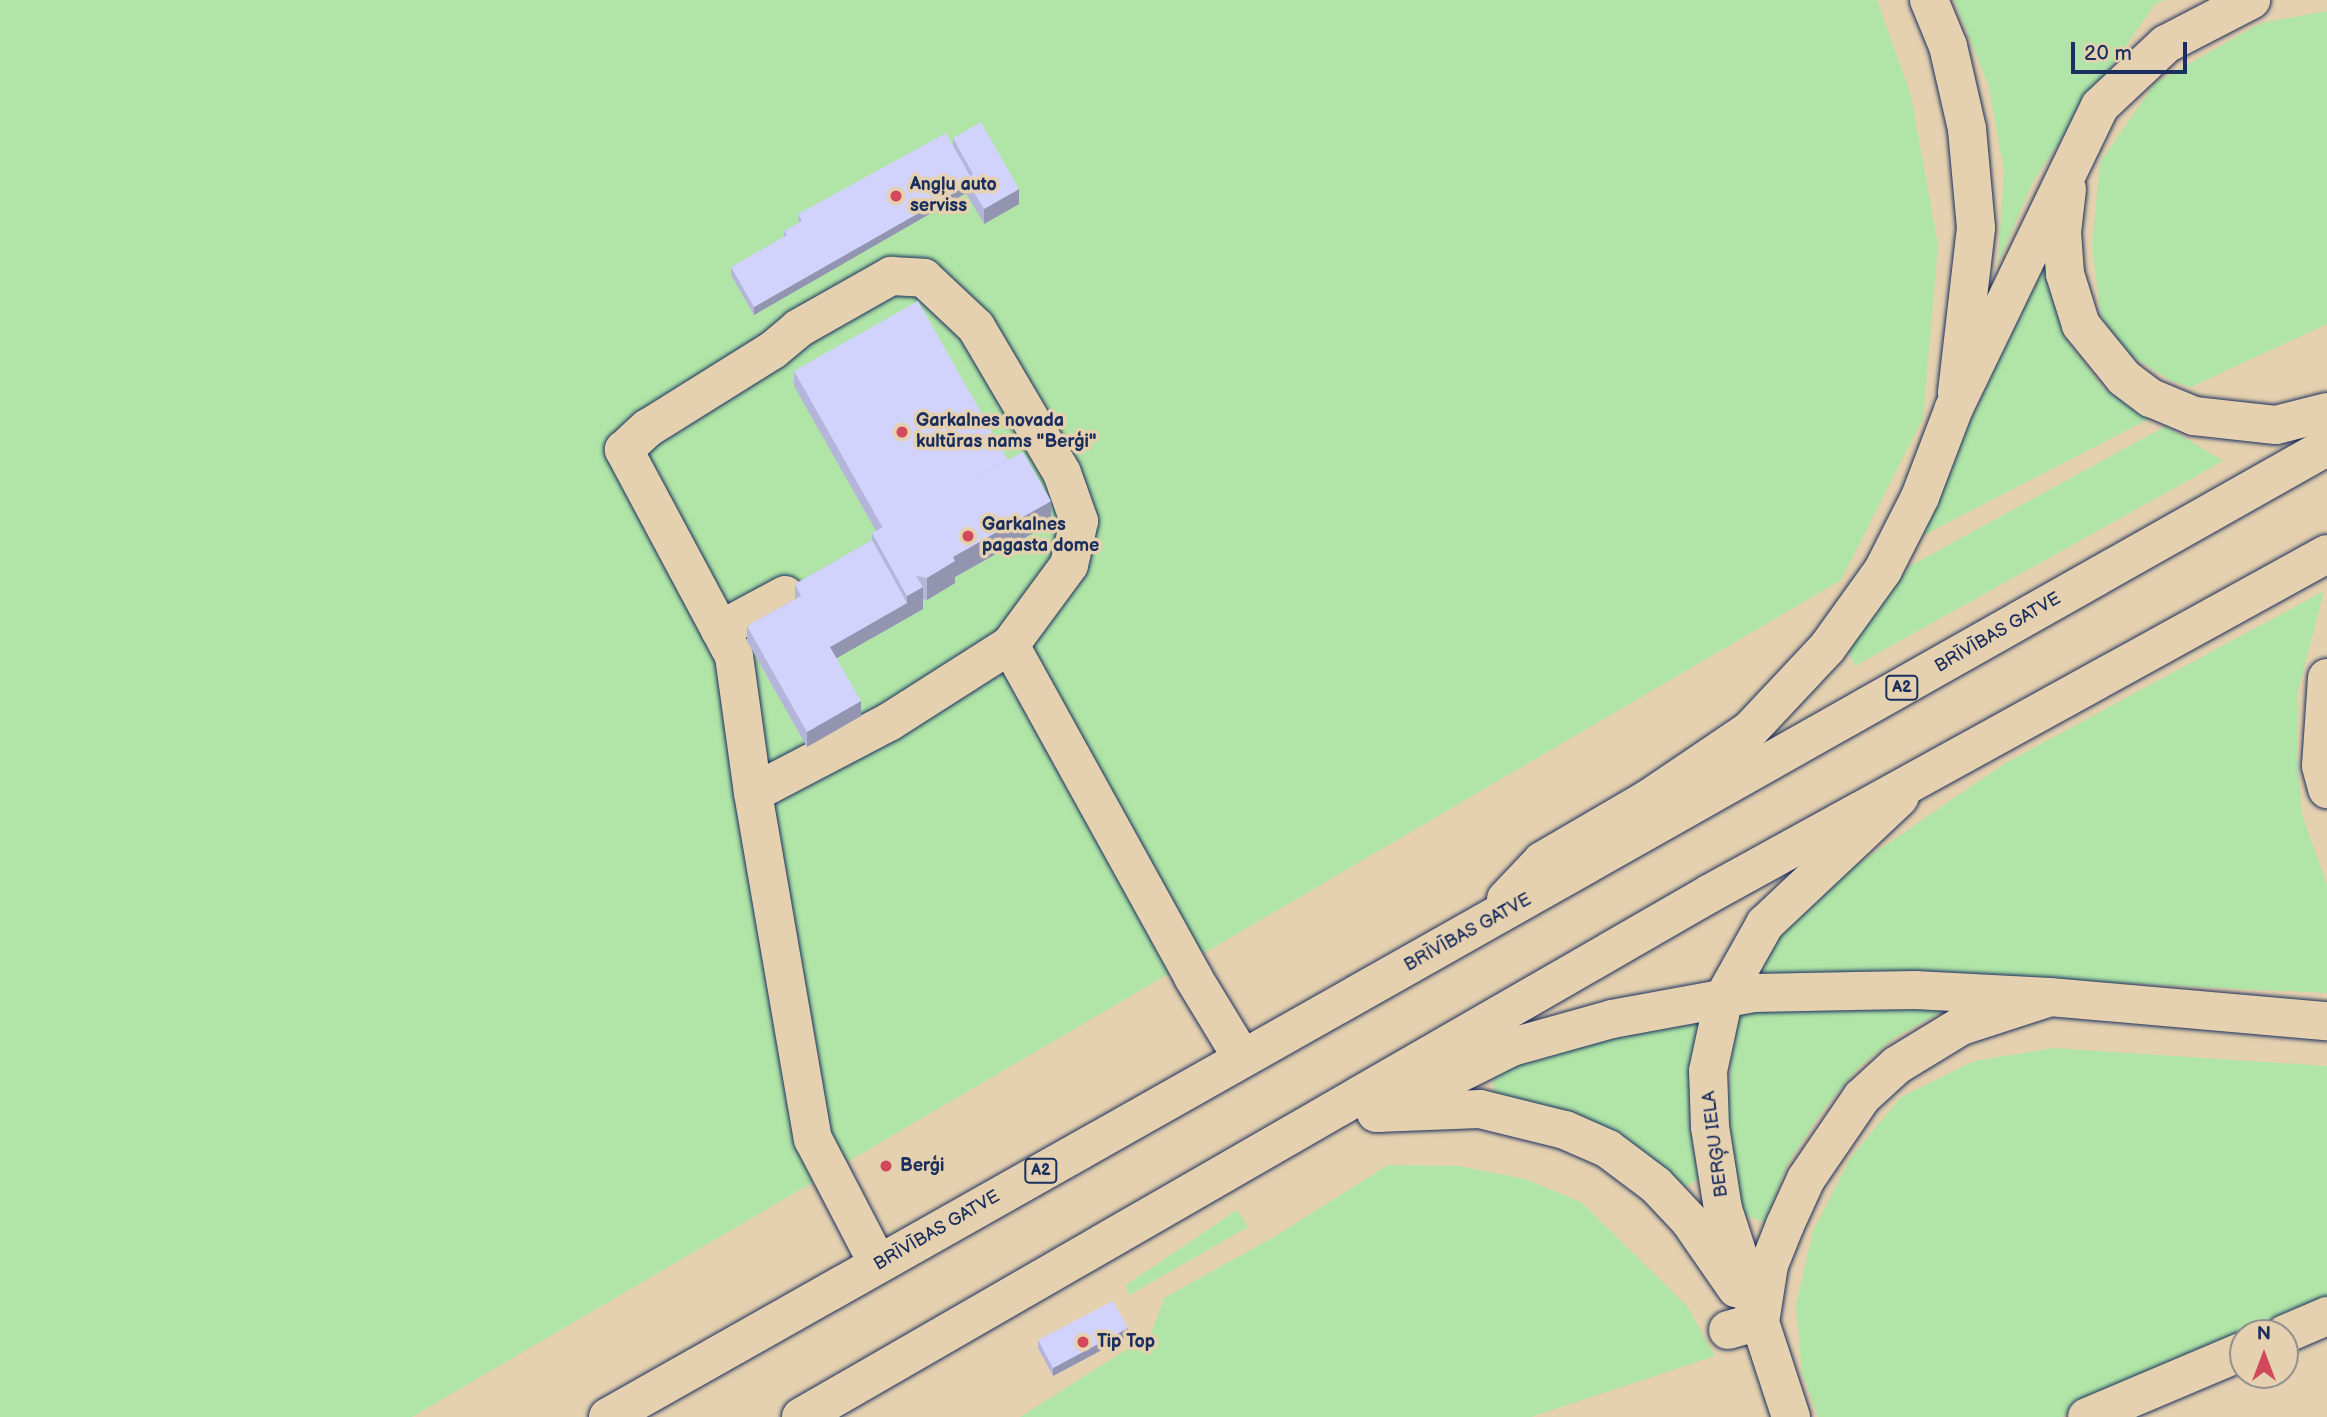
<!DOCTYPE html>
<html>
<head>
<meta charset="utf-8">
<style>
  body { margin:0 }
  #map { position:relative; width:2327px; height:1417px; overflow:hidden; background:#e5d1af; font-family:"Balsamiq Sans",sans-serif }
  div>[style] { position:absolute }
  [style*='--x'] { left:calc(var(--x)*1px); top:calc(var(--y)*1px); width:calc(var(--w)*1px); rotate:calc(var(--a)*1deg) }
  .green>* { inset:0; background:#b0e5a7 }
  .roads { filter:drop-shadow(0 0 2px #1b2f5e) drop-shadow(0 0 2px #1b2f5e) }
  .minor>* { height:38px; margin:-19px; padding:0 19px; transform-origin:19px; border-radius:19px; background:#e5d1af }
  .major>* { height:38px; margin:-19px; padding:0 19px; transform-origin:19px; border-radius:19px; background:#e5d1af }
  .highway>* { height:38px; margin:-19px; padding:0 19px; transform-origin:19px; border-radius:19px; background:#e5d1af }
  .wall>* { inset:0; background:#b4b5d9 }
  .shaded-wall>* { inset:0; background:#9294b0 }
  .building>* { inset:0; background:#d1d3fc }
  .dots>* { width:19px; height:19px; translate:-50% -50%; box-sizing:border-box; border:4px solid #e5d1af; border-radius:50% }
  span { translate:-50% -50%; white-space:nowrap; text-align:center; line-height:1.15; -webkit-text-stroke:7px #e5d1af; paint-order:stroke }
  .shield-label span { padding:2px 5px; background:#e5d1af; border:2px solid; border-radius:5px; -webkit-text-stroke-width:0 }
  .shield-label { font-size:16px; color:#1b2f5e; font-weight:700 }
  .poi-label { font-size:18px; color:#1b2f5e; font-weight:700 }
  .left { translate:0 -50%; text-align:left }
  .street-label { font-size:18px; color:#1b2f5e }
  .north { position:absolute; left:2229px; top:1319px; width:70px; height:70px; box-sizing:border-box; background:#e5d1af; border:2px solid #94908f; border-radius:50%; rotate:0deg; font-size:19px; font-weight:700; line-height:28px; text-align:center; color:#1b2f5e }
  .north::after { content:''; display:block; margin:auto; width:24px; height:32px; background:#d1495b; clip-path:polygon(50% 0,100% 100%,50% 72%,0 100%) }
  .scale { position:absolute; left:2071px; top:42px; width:116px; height:32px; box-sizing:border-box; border:4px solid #1b2f5e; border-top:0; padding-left:9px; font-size:21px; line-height:24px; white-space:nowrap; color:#1b2f5e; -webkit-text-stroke:5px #e5d1af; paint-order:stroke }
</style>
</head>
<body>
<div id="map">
  <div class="green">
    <div style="clip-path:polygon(0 0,1877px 0,1911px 96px,1938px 245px,1923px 418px,1841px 580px,412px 1417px,0 1417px)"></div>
    <div style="clip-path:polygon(1954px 0,2164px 0,2155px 4px,2033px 181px,1998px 264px,2004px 172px,1989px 87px)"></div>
    <div style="clip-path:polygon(2327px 11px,2327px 324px,2191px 387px,2171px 381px,2130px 355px,2101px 316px,2092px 247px,2100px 162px,2155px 83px,2261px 23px)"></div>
    <div style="clip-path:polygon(2044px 258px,2064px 336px,2103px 388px,2149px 419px,1918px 538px)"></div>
    <div style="clip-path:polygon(2166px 426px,2223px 461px,1855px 666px,1845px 646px,1910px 566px)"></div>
    <div style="clip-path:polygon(2324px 591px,2298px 691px,2297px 755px,2302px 815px,2327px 885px,2327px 993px,1889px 972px,1758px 974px,1778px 934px,1852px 868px,2004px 764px)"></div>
    <div style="clip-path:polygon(1947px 1009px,1895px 1037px,1859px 1067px,1823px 1110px,1788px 1163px,1765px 1222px,1743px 1215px,1725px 1145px,1735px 1011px)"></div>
    <div style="clip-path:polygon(1700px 1013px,1691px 1070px,1690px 1125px,1699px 1178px,1682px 1190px,1494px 1096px,1493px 1073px,1566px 1045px)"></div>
    <div style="clip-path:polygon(2053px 1048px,2327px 1066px,2327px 1300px,2254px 1333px,2243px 1333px,2202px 1356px,2062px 1417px,1818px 1417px,1802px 1373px,1796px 1306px,1813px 1231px,1851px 1157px,1901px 1097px,1974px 1061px)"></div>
    <div style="clip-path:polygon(1388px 1165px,1458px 1166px,1525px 1179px,1581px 1202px,1687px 1306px,1715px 1356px,1531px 1417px,1020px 1417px,1151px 1334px,1164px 1298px,1274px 1237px)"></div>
    <div style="clip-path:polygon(1237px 1210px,1248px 1227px,1129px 1295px,1126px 1285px)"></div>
  </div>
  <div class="roads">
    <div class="minor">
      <div style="--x:891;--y:276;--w:33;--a:3"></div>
      <div style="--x:924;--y:278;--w:71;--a:43.3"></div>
      <div style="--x:976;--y:327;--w:169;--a:59.5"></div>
      <div style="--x:1062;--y:473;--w:51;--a:70.5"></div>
      <div style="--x:1079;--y:521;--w:45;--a:102.8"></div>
      <div style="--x:1069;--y:565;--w:99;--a:126.4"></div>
      <div style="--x:1010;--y:645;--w:143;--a:147.5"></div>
      <div style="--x:889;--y:722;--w:153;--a:152.4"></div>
      <div style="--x:753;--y:793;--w:138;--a:-97.9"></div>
      <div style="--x:734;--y:656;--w:234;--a:-118.1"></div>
      <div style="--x:624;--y:450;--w:33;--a:-43"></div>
      <div style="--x:648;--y:428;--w:147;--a:-32"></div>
      <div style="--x:773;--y:350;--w:34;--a:-40"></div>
      <div style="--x:799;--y:328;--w:106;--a:-29.5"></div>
      <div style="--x:720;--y:630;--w:74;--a:-28.3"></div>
      <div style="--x:1010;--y:645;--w:379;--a:61.1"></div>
      <div style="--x:1193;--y:977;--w:92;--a:58.7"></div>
      <div style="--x:753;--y:793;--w:351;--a:80.2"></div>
      <div style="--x:813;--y:1139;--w:141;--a:62.5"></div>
      <div style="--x:1728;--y:1330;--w:33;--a:-16"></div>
      <div style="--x:2285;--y:1334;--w:46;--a:-23.2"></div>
      <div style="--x:2087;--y:1417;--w:169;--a:-22.9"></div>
    </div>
    <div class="major">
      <div style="--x:1929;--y:0;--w:50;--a:67.6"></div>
      <div style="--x:1948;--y:46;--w:85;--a:77.1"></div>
      <div style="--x:1967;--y:129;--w:99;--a:84.8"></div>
      <div style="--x:1976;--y:228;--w:166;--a:96.6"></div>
      <div style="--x:1376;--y:1113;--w:104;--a:-2.2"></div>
      <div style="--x:1480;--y:1109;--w:88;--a:13.9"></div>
      <div style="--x:1565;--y:1130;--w:47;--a:23.8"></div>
      <div style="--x:1608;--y:1149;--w:60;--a:36.9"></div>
      <div style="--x:1656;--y:1185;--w:48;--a:46.7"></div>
      <div style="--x:1689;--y:1220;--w:83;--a:55.3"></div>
      <div style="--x:1761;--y:1316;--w:52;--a:-81.1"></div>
      <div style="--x:1769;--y:1265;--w:43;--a:-68.2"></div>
      <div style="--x:1785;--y:1225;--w:51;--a:-65.5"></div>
      <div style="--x:1806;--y:1179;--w:99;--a:-55.7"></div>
      <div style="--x:1862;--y:1097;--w:47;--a:-42.4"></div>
      <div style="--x:1897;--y:1065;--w:75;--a:-31.4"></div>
      <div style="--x:1961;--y:1026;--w:90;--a:-18"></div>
      <div style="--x:1791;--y:1417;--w:219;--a:-108.1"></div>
      <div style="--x:1723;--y:1209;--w:83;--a:-99"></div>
      <div style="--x:1710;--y:1127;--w:56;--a:-92"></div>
      <div style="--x:1708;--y:1071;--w:76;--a:-77.8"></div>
      <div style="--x:1724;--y:997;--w:84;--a:-60.7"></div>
      <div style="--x:1765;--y:924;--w:185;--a:-43.3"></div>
    </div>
    <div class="highway">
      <div style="--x:2067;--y:189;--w:43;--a:96.6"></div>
      <div style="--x:2062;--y:232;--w:42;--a:85.9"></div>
      <div style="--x:2065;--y:274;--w:53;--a:72.6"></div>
      <div style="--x:2081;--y:325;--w:68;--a:50.9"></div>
      <div style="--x:2124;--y:378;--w:34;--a:37"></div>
      <div style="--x:2151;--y:398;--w:47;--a:22.7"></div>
      <div style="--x:2194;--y:416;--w:82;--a:6.3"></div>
      <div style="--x:2276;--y:425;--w:53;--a:-14.3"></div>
      <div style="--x:2327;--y:678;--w:88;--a:93.9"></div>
      <div style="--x:2321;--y:766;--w:24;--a:75"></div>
      <div style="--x:1506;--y:899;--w:52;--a:-46.5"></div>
      <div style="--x:1542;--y:861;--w:123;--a:-30.3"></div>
      <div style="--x:1648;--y:799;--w:123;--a:-34.1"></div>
      <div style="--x:1750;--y:730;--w:112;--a:-46.8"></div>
      <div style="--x:1827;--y:648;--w:96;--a:-54.3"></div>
      <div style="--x:1883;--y:570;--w:82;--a:-63.1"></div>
      <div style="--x:1920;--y:497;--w:95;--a:-69.1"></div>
      <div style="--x:1954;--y:408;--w:335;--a:-64.2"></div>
      <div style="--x:2100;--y:106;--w:91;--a:-43.2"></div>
      <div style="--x:2166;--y:44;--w:96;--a:-27.4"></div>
      <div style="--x:1380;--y:1113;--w:148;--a:-26.6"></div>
      <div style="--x:1512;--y:1047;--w:104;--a:-15.6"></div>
      <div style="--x:1612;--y:1019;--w:144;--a:-10.4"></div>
      <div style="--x:1754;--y:993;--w:161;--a:-1.1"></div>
      <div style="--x:1915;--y:990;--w:135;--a:3"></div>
      <div style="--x:2050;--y:997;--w:278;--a:5"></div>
      <div style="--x:608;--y:1417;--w:1974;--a:-29.44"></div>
      <div style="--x:801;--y:1417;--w:1048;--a:-29.94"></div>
      <div style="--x:1709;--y:894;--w:705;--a:-28.82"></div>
    </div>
  </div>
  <div class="wall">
    <div style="clip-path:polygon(953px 138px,1019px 204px,984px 224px,966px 193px,754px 315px,731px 275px,731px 267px,784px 237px,784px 231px,799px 223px,798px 214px,953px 145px)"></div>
    <div style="clip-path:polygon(794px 371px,1008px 460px,1051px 523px,955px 577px,955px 583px,927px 600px,923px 599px,923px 609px,836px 658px,861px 716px,807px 747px,747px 641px,747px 626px,795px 599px,795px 584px,872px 540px,872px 533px,876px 531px,794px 386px)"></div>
    <div style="clip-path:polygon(1128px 1336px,1053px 1376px,1038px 1348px,1038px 1340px)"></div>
  </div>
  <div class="shaded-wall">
    <div style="clip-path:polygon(966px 186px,966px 193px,754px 315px,754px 307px)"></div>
    <div style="clip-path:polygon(1019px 189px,1019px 204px,984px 224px,984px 209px)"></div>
    <div style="clip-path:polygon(1051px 501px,1051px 523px,955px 577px,955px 583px,927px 600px,927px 578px,953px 557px)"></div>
    <div style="clip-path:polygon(923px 587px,923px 609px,830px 662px,830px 647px,907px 603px,907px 596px)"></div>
    <div style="clip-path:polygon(861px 701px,861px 716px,807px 747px,807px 732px)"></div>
    <div style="clip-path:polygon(1128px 1328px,1128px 1336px,1053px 1376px,1053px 1368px)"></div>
  </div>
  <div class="building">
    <div style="clip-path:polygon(981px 122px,1019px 189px,984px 209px,966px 179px,973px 174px,953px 138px)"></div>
    <div style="clip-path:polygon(946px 133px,970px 176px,966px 179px,966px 186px,754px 307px,731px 267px,787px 235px,784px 231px,802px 221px,798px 214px)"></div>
    <div style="clip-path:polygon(918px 301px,1008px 460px,883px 528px,794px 371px)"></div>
    <div style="clip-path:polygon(1023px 452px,1051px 501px,953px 557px,955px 561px,927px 578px,916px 576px,923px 587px,907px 596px,872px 533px)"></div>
    <div style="clip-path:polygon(872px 540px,907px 603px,830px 647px,861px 701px,807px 732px,747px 626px,801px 596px,795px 584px)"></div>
    <div style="clip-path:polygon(1113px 1301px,1128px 1328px,1053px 1368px,1038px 1340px)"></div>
  </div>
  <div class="dots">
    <div style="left:896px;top:196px;background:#d1495b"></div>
    <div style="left:902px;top:432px;background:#d1495b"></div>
    <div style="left:968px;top:536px;background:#d1495b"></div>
    <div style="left:886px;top:1166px;background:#d1495b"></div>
    <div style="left:1083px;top:1342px;background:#d1495b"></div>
  </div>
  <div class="shield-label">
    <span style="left:1902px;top:688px">A2</span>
    <span style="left:1041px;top:1171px">A2</span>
  </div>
  <div class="poi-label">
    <span class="left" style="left:910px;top:196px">Angļu auto<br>serviss</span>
    <span class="left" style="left:916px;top:432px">Garkalnes novada<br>kultūras nams "Berģi"</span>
    <span class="left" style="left:982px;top:536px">Garkalnes<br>pagasta dome</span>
    <span class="left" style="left:900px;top:1166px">Berģi</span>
    <span class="left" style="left:1097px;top:1342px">Tip Top</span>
  </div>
  <div class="street-label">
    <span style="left:1998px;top:633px;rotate:-30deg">BRĪVĪBAS GATVE</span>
    <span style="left:1468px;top:933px;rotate:-29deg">BRĪVĪBAS GATVE</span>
    <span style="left:1716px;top:1144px;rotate:-97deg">BERĢU IELA</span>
    <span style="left:937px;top:1231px;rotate:-30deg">BRĪVĪBAS GATVE</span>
  </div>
  <div class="north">N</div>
  <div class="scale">20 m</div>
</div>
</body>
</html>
